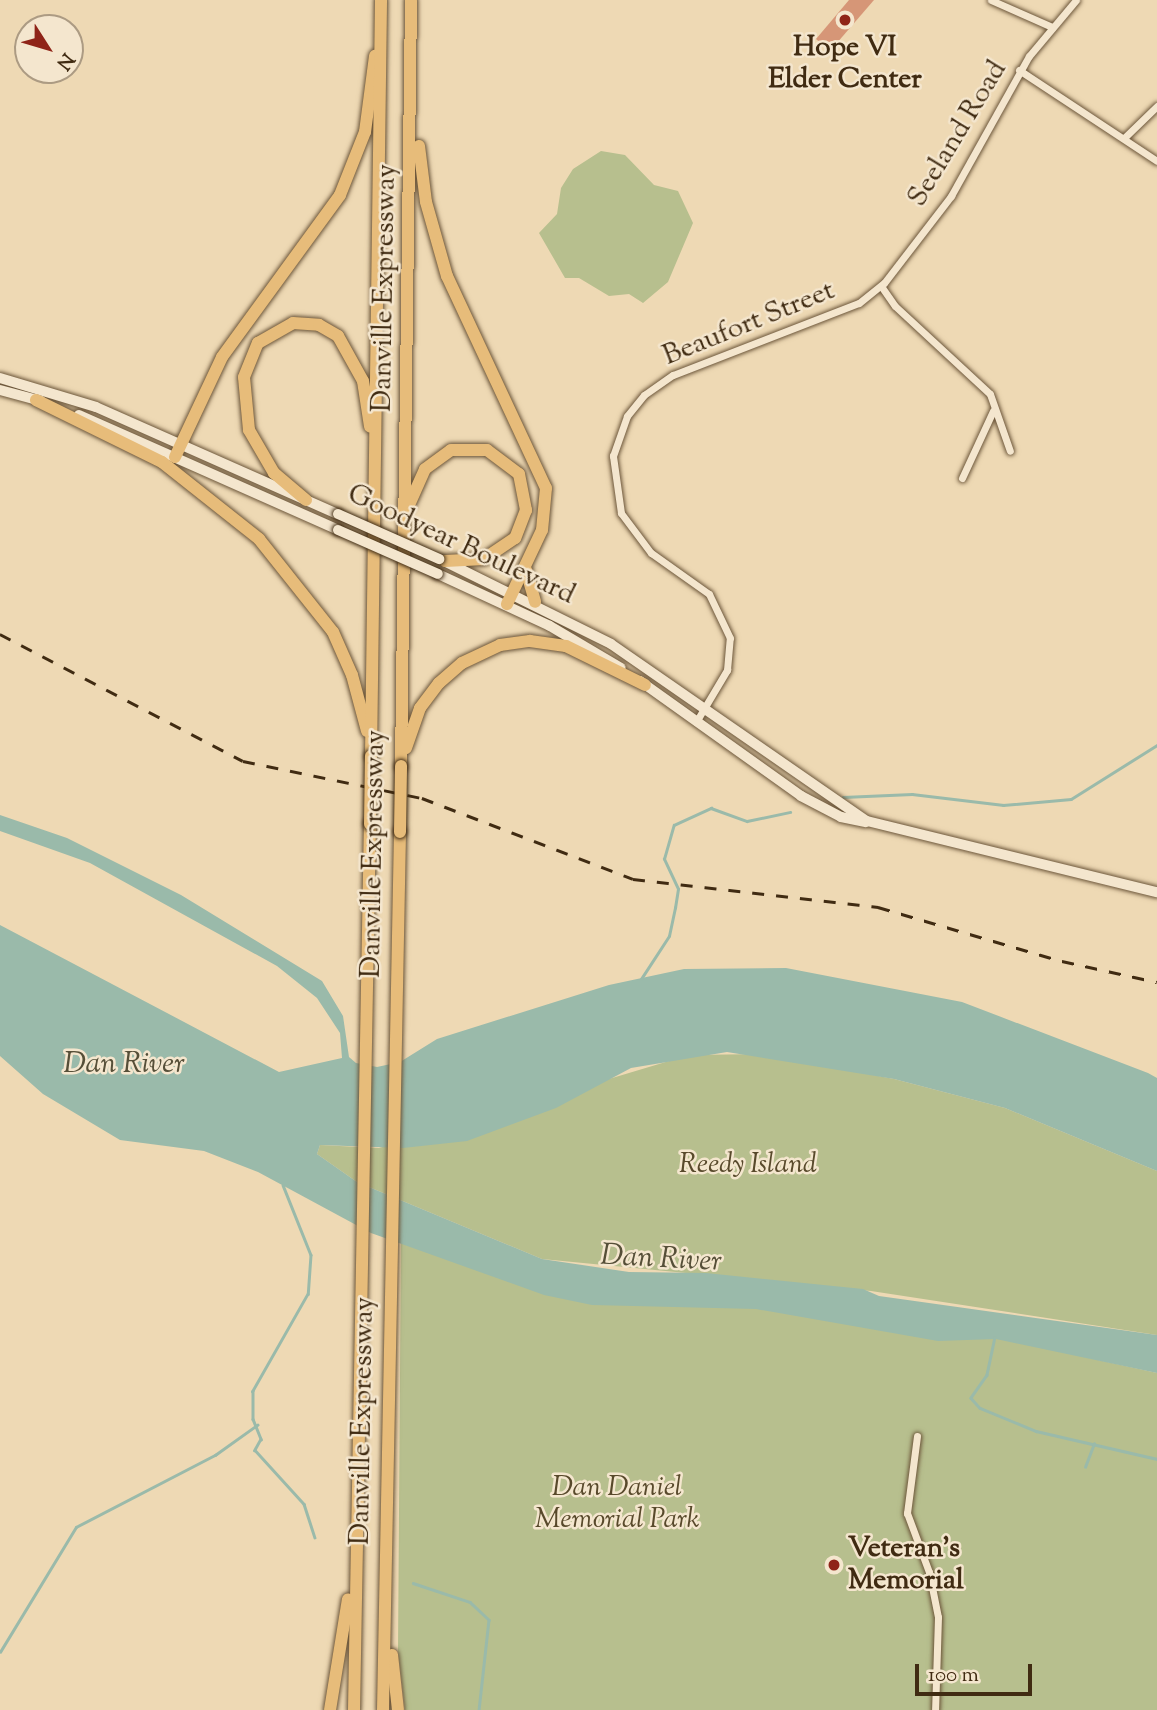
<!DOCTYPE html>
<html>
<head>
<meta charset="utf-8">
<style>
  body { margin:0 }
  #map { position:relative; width:1157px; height:1710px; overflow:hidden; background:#eed9b4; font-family:"Sorts Mill Goudy",serif }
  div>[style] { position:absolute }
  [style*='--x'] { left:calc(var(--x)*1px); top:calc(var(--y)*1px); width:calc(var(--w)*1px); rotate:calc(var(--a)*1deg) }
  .green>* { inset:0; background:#b7bf8e }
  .water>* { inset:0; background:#9abaaa }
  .stream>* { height:2.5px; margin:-1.25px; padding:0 1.25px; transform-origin:1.25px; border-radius:1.25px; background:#9abaaa }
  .building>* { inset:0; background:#d69677 }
  .roads { filter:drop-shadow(0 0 2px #6c563a) drop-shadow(0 0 2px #6c563a) }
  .street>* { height:7px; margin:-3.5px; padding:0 3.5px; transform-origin:3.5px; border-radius:3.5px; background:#f4e6ce }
  .secondary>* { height:10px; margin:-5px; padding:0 5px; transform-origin:5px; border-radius:5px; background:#f4e6ce }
  .highway>* { height:12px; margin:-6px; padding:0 6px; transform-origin:6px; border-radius:6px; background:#e7bc7a }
  .rail>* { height:2.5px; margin-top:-1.25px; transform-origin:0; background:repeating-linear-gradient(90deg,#402b12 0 12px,transparent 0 24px) }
  .bridges { filter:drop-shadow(0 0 2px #402b12) drop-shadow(0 0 2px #402b12) }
  .secondary-bridge>* { height:10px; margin:-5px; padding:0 5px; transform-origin:5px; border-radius:5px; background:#f4e6ce }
  .highway-bridge>* { height:12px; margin:-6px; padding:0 6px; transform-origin:6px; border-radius:6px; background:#e7bc7a }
  .dots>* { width:19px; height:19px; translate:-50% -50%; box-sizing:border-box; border:4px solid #f4e6ce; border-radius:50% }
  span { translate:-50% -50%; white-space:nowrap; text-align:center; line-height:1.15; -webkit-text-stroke:5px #f4e6ce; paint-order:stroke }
  .poi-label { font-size:28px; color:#402b12; font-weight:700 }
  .left { translate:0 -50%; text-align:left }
  .street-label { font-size:28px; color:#402b12 }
  .park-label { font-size:28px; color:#58492b; font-style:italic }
  .water-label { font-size:30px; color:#564f38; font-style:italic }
  .north { position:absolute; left:14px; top:14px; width:70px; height:70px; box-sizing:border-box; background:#f4e6ce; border:2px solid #ac9b83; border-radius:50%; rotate:127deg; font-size:19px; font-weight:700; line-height:28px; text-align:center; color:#402b12 }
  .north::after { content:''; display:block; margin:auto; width:24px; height:32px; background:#8f2418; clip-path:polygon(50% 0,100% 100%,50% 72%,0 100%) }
  .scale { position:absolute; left:915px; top:1664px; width:117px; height:32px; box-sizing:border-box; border:4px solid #402b12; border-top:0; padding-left:9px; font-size:21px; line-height:24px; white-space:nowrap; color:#402b12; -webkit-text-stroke:5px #f4e6ce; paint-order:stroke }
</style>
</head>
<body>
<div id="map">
  <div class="green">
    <div style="clip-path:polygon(601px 151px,625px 155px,654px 185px,678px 191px,693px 223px,668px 282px,643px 303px,629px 294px,609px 296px,579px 278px,565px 278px,539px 233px,557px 214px,561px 188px,573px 169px)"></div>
    <div style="clip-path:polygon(764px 1054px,894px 1079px,1005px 1108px,1157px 1171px,1157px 1335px,871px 1291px,542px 1259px,357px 1182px,317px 1154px,320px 1145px,379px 1148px,689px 1055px)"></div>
    <div style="clip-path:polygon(401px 1239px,738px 1303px,994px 1337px,1157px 1373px,1157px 1710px,405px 1710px,398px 1651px)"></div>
  </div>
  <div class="water">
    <div style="clip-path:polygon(0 815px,67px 838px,181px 895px,322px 981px,343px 1016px,349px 1057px,356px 1063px,377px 1067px,400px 1062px,437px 1039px,609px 985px,684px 969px,786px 968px,962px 1002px,1148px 1073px,1157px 1078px,1157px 1171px,1005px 1108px,894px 1079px,727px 1052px,631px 1068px,556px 1108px,467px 1141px,403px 1148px,320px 1145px,317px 1154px,357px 1182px,542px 1259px,629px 1272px,706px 1273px,863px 1289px,879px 1296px,1157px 1335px,1157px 1373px,996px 1339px,938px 1341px,756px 1309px,592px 1305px,544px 1295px,371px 1233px,258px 1172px,204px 1151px,120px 1140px,43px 1094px,0 1056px,0 925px,279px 1072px,342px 1058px,340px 1033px,317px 998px,277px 966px,90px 863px,0 831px)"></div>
  </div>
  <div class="stream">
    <div style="--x:843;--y:797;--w:69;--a:-2.5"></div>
    <div style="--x:912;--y:794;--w:92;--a:6.9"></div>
    <div style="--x:1003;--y:805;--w:68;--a:-5"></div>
    <div style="--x:1071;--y:799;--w:102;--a:-32.1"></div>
    <div style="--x:641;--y:979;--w:51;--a:-56.9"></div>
    <div style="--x:669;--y:936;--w:29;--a:-78"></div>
    <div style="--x:675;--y:908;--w:19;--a:-81"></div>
    <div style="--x:678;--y:889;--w:33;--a:-115"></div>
    <div style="--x:664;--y:859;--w:35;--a:-74"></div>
    <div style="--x:674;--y:825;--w:41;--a:-24.7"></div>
    <div style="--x:711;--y:808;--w:38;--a:20"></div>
    <div style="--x:747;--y:821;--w:44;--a:-11.8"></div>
    <div style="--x:283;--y:1185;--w:75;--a:68.2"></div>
    <div style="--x:311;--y:1255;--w:39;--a:94"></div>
    <div style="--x:308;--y:1294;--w:112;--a:119.6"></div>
    <div style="--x:253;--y:1391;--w:28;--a:90"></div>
    <div style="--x:253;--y:1419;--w:22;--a:68"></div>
    <div style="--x:261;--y:1439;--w:13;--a:119"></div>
    <div style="--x:255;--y:1450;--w:73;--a:47.8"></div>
    <div style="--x:304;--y:1504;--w:35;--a:72"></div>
    <div style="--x:995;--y:1337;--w:39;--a:102"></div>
    <div style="--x:987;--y:1375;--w:28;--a:125"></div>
    <div style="--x:971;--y:1398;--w:13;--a:48"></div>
    <div style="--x:980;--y:1408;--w:61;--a:22.3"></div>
    <div style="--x:1036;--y:1431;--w:124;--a:13"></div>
    <div style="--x:1085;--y:1467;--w:25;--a:-69"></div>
    <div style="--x:413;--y:1583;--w:60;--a:18.4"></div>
    <div style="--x:470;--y:1602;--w:26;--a:43"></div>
    <div style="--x:489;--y:1620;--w:91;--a:96.3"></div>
    <div style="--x:0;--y:1652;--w:146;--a:-58.7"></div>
    <div style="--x:76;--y:1527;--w:157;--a:-27.4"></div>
    <div style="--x:215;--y:1455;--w:52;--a:-35.5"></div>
  </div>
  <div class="building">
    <div style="clip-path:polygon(849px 0,874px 0,830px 51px,816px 39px)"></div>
  </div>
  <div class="roads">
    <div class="street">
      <div style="--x:991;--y:0;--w:67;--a:23.9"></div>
      <div style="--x:1019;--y:70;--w:165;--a:33.4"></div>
      <div style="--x:1124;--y:138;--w:46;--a:-44.1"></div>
      <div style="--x:881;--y:286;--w:24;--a:55"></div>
      <div style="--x:895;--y:306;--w:129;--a:42.8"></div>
      <div style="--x:990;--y:394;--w:60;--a:70.7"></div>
      <div style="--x:962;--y:478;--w:74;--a:-65.2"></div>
      <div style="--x:696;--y:722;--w:61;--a:-59.2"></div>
      <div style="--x:727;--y:670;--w:32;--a:-85"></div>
      <div style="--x:730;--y:638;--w:49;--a:-115.5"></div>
      <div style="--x:709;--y:594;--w:71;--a:-144.7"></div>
      <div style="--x:651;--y:553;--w:50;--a:-126.9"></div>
      <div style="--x:621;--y:513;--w:58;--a:-98"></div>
      <div style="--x:613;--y:456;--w:42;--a:-70.7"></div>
      <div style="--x:627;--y:416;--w:27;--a:-51"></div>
      <div style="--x:644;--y:395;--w:35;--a:-35"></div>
      <div style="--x:673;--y:375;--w:199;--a:-21.2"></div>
      <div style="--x:859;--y:303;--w:32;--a:-39"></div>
      <div style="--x:884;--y:283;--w:110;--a:-52.4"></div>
      <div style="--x:951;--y:196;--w:160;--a:-60.9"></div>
      <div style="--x:1029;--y:56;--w:73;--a:-50"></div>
      <div style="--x:917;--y:1436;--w:78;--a:97.4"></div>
      <div style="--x:907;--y:1513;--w:63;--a:69.6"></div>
      <div style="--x:929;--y:1572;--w:46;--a:78.7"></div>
      <div style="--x:938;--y:1617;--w:93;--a:91.8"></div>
    </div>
    <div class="secondary">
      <div style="--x:0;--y:378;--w:100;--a:16.8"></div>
      <div style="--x:96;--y:407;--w:265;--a:23.9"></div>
      <div style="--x:0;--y:390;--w:42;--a:15"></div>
      <div style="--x:79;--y:415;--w:283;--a:23.9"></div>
      <div style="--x:446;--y:562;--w:184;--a:26.4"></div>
      <div style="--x:611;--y:644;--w:311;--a:34.7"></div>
      <div style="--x:867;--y:821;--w:299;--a:13.8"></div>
      <div style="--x:438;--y:574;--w:123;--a:24.9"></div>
      <div style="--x:550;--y:626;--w:82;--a:30.6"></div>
      <div style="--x:640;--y:681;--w:198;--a:35.5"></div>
      <div style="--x:801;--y:796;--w:45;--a:27.7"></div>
      <div style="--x:841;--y:817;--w:25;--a:12"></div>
    </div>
    <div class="highway">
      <div style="--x:419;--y:146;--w:56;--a:82.9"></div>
      <div style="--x:426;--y:202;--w:77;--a:74.2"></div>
      <div style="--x:447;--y:276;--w:234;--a:65"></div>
      <div style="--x:546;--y:488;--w:42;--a:95.4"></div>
      <div style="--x:542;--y:530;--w:82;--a:115.3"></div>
      <div style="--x:36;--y:400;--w:140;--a:26.2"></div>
      <div style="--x:162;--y:462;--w:124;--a:38.4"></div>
      <div style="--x:259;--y:539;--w:119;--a:51.5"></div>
      <div style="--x:333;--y:632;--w:47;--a:66.2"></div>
      <div style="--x:352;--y:675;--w:58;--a:75"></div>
      <div style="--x:175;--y:457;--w:110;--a:-64.8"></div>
      <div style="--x:222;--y:357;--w:200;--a:-53.9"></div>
      <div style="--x:340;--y:195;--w:68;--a:-68.4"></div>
      <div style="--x:365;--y:132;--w:77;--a:-82.5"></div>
      <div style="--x:306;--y:500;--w:42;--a:-139.8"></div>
      <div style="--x:274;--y:473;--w:50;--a:-120.2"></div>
      <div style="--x:249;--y:430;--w:53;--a:-95.4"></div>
      <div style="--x:244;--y:377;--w:37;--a:-68"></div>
      <div style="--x:258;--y:343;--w:40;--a:-29.7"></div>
      <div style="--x:293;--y:323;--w:26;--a:4"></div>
      <div style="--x:319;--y:325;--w:22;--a:30"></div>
      <div style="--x:338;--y:336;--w:51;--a:60.9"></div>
      <div style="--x:363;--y:381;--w:46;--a:81.2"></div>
      <div style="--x:409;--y:505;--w:39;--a:-66"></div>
      <div style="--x:425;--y:469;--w:32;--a:-36"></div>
      <div style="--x:451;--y:450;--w:36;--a:0"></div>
      <div style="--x:487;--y:450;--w:40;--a:37"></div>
      <div style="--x:519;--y:474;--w:37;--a:79"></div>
      <div style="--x:526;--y:510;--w:30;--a:111"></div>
      <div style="--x:515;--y:538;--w:37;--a:146"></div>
      <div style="--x:484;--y:559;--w:39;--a:177"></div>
      <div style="--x:526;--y:570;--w:33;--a:74"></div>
      <div style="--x:406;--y:748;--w:42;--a:-70.7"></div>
      <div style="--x:420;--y:708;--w:31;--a:-53"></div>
      <div style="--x:439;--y:683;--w:30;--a:-41"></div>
      <div style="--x:462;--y:663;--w:42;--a:-25.3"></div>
      <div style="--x:500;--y:645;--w:30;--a:-8"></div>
      <div style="--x:530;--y:641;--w:36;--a:8"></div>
      <div style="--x:566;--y:646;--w:88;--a:26.3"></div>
      <div style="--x:371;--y:756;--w:756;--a:-89.24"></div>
      <div style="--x:401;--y:766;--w:766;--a:-89.25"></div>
      <div style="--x:392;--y:1655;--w:55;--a:83.8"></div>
      <div style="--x:330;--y:1710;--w:112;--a:-80.8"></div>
      <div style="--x:354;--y:1710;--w:886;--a:-88.97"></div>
      <div style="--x:383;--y:1710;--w:878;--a:-88.89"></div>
    </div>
  </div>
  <div class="rail">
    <div style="--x:0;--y:634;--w:274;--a:27.6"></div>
    <div style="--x:243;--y:761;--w:183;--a:11.7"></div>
    <div style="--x:422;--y:798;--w:226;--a:21"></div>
    <div style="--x:633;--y:879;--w:247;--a:6.5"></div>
    <div style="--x:878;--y:907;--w:192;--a:16.4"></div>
    <div style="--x:1062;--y:961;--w:97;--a:12.5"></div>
  </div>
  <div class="bridges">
    <div class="secondary-bridge">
      <div style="--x:338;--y:514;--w:111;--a:24"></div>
      <div style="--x:338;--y:530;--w:109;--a:23.7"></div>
    </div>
    <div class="highway-bridge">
      <div style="--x:370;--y:824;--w:68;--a:-89.2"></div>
      <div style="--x:400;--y:832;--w:66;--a:-89.1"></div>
    </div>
  </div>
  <div class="dots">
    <div style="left:845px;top:20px;background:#8f2418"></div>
    <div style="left:834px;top:1565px;background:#8f2418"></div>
  </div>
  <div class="poi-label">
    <span style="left:845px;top:64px">Hope VI<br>Elder Center</span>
    <span class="left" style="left:848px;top:1565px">Veteran's<br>Memorial</span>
  </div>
  <div class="street-label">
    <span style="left:958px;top:134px;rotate:-59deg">Seeland Road</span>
    <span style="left:385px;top:288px;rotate:-89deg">Danville Expressway</span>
    <span style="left:749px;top:324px;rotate:-22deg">Beaufort Street</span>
    <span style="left:461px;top:545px;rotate:25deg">Goodyear Boulevard</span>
    <span style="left:374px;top:854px;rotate:-89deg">Danville Expressway</span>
    <span style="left:363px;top:1421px;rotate:-89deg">Danville Expressway</span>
  </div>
  <div class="park-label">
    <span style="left:748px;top:1165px">Reedy Island</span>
    <span style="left:617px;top:1504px">Dan Daniel<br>Memorial Park</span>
  </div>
  <div class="water-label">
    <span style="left:124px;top:1065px">Dan River</span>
    <span style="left:661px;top:1260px;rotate:3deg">Dan River</span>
  </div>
  <div class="north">N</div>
  <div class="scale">100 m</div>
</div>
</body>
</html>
